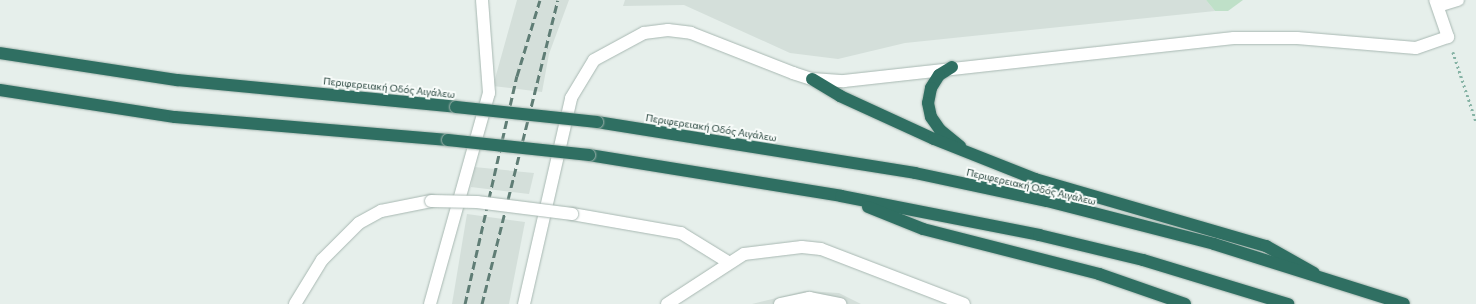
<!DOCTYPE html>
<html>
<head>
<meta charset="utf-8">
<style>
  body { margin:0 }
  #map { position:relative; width:1476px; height:304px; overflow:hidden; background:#e6efeb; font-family:Commissioner,sans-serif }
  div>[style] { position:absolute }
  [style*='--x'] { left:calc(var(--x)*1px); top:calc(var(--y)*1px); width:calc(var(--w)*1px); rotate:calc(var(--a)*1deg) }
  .built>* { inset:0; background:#d4dfda }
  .green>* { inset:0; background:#bfe0c8 }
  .path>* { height:2.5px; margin-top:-1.25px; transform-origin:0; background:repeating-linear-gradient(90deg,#86b3a5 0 2px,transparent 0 5px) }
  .roads { filter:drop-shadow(0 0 1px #a8b8b2) drop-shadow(0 0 1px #a8b8b2) }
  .minor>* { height:12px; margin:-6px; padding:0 6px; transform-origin:6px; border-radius:6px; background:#fff }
  .highway>* { height:12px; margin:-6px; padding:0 6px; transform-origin:6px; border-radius:6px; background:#2f6f62 }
  .rail>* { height:3px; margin-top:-1.5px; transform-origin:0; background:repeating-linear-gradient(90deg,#5f7d75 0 8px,transparent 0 12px) }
  .bridges { filter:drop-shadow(0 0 1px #a8b8b2) drop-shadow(0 0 1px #a8b8b2) }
  .minor-bridge>* { height:12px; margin:-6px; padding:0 6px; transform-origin:6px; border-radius:6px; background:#fff }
  .highway-bridge>* { height:12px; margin:-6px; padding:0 6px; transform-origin:6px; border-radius:6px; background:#2f6f62 }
  span { translate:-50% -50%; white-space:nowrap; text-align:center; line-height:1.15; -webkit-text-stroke:4px #f7fbf9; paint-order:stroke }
  .street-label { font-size:10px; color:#24423a }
</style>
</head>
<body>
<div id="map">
  <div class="built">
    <div style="clip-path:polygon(517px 0,569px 0,549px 54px,542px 92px,493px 86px)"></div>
    <div style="clip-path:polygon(625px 0,1206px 0,1215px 11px,905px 43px,838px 59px,790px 53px,684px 5px,623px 6px)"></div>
    <div style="clip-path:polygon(474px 167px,534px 173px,529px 194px,471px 187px)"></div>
    <div style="clip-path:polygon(467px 214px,525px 222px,509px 304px,452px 304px)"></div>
    <div style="clip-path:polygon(805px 291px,839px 293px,861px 304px,752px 304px)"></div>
  </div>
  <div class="green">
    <div style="clip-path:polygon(1206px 0,1243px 0,1228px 11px,1215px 11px)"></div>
  </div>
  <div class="path">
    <div style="--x:1453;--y:52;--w:73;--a:71.6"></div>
  </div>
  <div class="roads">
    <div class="minor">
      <div style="--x:1438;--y:6;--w:21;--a:-17"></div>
      <div style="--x:572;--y:214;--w:111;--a:9.9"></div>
      <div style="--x:681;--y:233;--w:55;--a:31.7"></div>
      <div style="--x:295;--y:304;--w:52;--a:-58.5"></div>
      <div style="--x:322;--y:260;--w:52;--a:-45"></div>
      <div style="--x:359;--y:223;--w:25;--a:-29"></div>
      <div style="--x:381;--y:211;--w:51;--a:-11.3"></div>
      <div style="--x:430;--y:304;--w:219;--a:-74.4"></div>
      <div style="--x:489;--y:93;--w:93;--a:-94.3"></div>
      <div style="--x:524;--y:304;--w:211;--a:-77.1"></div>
      <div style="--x:571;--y:98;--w:44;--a:-58.8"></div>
      <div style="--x:594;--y:60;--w:57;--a:-28.4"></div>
      <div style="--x:644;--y:33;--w:24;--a:-7"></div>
      <div style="--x:668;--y:30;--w:23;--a:7"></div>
      <div style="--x:691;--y:33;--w:110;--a:21.4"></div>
      <div style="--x:793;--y:73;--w:20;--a:18"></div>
      <div style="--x:812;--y:79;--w:32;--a:4"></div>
      <div style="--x:844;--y:81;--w:392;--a:-6.3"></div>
      <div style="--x:1234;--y:38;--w:63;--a:0"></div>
      <div style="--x:1297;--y:38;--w:119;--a:4.8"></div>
      <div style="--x:1416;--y:48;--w:34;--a:-19"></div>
      <div style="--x:1448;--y:37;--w:39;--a:-109"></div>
      <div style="--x:667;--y:304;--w:92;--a:-33"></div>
      <div style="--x:744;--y:254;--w:58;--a:-6.9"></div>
      <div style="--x:802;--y:247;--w:19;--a:6"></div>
      <div style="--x:821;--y:249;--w:153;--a:21"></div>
      <div style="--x:780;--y:304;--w:30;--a:-12"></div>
      <div style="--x:809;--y:298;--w:32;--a:11"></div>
    </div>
    <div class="highway">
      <div style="--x:0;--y:53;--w:179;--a:8.7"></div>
      <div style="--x:177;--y:80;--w:280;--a:5.5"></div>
      <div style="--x:952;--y:67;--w:15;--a:148"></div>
      <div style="--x:939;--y:75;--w:15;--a:122"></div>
      <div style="--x:931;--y:88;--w:15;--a:101"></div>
      <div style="--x:928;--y:103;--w:14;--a:78"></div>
      <div style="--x:931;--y:117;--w:16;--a:55"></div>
      <div style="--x:940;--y:130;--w:26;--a:39"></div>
      <div style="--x:812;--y:79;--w:33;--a:31"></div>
      <div style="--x:840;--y:96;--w:103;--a:24.6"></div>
      <div style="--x:934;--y:139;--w:109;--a:21.6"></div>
      <div style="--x:1035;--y:179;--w:241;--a:16.2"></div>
      <div style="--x:1266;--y:246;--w:55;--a:29.4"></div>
      <div style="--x:0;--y:90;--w:177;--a:8.8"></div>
      <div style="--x:175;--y:117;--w:274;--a:4.8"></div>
      <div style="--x:597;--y:122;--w:322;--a:9.1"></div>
      <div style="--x:915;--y:173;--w:135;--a:12"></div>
      <div style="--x:1047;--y:201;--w:172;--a:14.4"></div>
      <div style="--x:1214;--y:244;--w:199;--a:17.5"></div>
      <div style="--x:589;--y:155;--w:255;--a:9.2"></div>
      <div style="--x:841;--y:196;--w:202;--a:11.1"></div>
      <div style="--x:1039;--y:235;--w:107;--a:13.5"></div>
      <div style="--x:1143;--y:260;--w:152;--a:16.9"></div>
      <div style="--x:868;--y:207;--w:59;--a:21.8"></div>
      <div style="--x:923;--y:229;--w:182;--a:14.3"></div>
      <div style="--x:1099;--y:274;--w:91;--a:19.2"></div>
    </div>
  </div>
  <div class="rail">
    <div style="--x:465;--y:304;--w:234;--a:-77.2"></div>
    <div style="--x:517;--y:76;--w:79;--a:-73.2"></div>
    <div style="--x:482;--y:304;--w:313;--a:-76"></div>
  </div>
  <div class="bridges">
    <div class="minor-bridge">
      <div style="--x:431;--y:201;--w:46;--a:1.2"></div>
      <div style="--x:477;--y:202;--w:96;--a:7.2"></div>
    </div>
    <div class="highway-bridge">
      <div style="--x:456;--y:107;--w:142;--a:6.1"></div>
      <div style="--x:448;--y:140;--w:142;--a:6.1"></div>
    </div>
  </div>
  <div class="street-label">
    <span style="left:389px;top:88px;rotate:6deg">Περιφερειακή Οδός Αιγάλεω</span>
    <span style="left:711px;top:128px;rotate:9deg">Περιφερειακή Οδός Αιγάλεω</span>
    <span style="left:1031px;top:187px;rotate:13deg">Περιφερειακή Οδός Αιγάλεω</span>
  </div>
</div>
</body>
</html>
